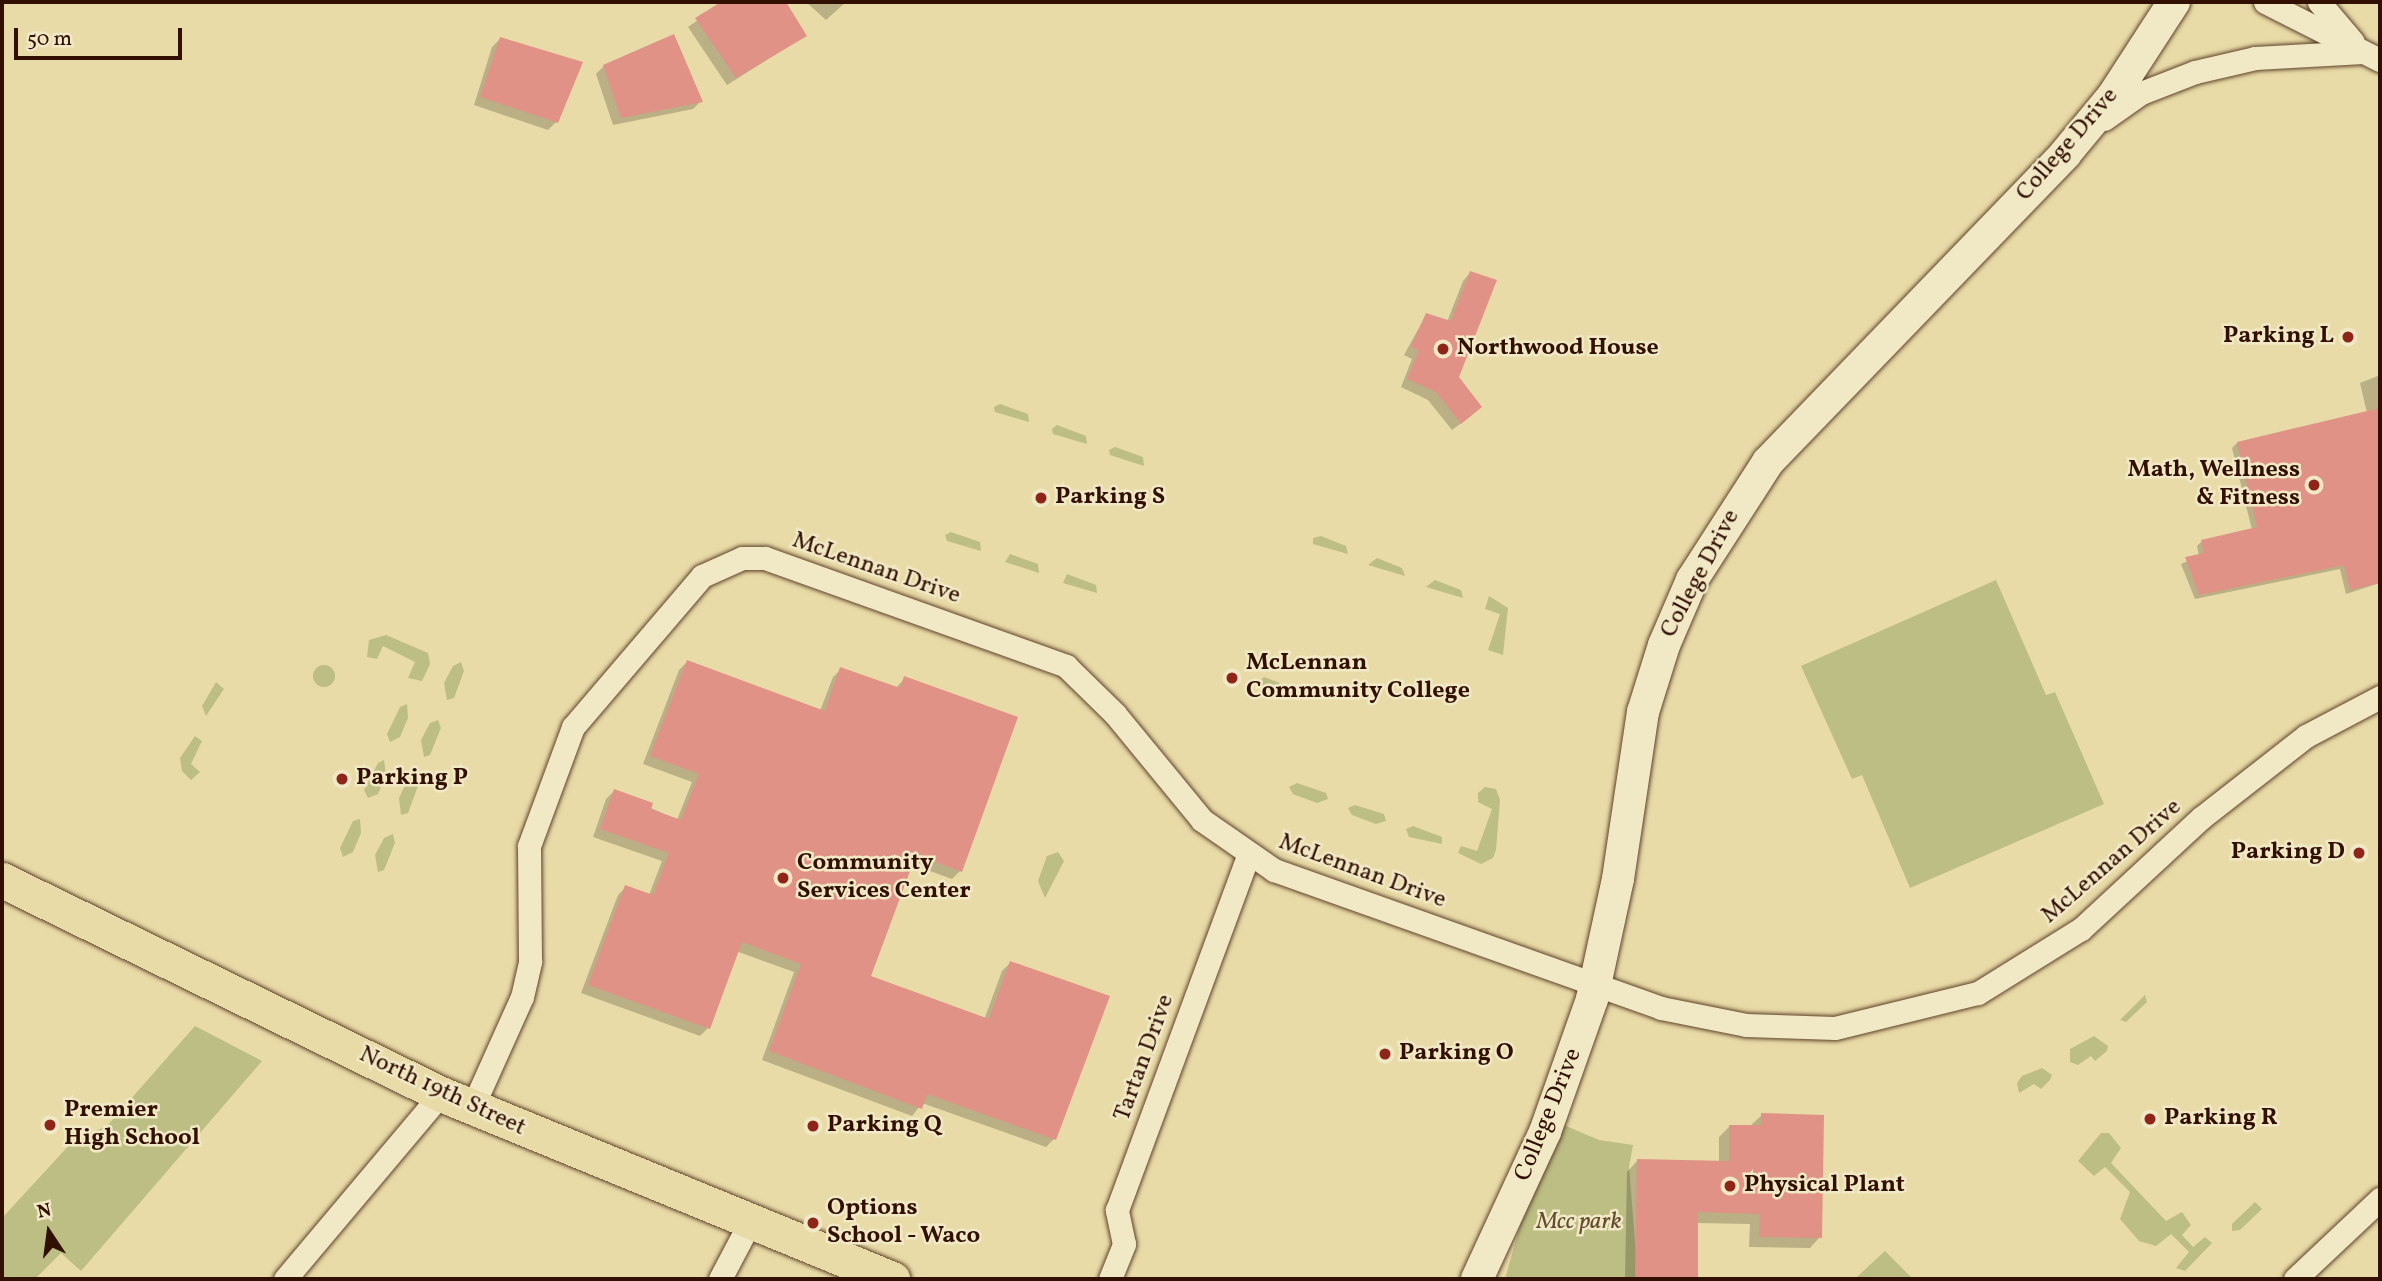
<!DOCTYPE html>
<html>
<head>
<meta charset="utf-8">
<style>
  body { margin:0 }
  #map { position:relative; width:2382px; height:1281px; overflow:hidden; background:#e9dba7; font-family:Vollkorn,serif }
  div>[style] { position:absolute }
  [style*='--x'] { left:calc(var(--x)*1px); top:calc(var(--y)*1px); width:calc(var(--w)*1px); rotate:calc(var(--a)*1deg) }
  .green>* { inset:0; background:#bcbe83 }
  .round { border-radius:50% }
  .shadow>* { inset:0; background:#0003 }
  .building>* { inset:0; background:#e09286 }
  .roads { filter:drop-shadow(0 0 2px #5f432b) drop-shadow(0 0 2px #5f432b) }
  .street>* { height:23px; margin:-11.5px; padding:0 11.5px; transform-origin:11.5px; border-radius:11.5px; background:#f1e8c6 }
  .secondary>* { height:32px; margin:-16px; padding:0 16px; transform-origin:16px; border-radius:16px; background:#f1e8c6 }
  .primary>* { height:35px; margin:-17.5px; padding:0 17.5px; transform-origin:17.5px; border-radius:17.5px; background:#e9dba7 }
  .dots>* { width:19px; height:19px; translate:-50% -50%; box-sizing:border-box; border:4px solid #f1e8c6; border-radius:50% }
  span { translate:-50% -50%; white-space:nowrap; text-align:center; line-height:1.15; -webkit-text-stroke:5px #f1e8c6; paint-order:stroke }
  .street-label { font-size:24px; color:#311002 }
  .poi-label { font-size:24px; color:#311002; font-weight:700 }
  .right { translate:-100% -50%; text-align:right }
  .left { translate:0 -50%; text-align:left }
  .park-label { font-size:24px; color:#624d2f; font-style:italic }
  .frame { position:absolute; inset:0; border:4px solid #311002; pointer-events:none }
  .north { position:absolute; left:14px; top:1197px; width:70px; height:70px; -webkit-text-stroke:5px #f1e8c6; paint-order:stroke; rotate:347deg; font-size:19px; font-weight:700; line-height:28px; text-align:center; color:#311002 }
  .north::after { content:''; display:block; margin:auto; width:24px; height:32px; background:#311002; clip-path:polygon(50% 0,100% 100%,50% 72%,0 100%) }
  .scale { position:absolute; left:14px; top:28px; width:168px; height:32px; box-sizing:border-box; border:4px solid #311002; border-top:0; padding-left:9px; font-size:21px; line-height:24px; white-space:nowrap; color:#311002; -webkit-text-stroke:5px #f1e8c6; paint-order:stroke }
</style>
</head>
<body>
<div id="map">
  <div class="green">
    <div style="clip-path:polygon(1000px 404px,1028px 414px,1029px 422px,995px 412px,994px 407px)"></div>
    <div style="clip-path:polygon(1057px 425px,1086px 436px,1087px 444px,1053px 434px,1052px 429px)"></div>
    <div style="clip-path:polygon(1115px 447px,1143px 457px,1144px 466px,1110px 455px,1109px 450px)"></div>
    <div style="clip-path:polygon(951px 532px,980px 542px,981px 551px,947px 541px,945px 535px)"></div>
    <div style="clip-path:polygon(1321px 536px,1346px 546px,1348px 554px,1313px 544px,1313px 538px)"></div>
    <div style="clip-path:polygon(1010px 554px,1038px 564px,1039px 573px,1005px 562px)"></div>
    <div style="clip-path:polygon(1377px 558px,1402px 568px,1405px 576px,1368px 565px)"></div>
    <div style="clip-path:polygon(1067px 574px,1096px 585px,1097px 593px,1063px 583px)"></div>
    <div style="clip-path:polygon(1435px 580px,1461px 590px,1463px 598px,1426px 587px)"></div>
    <div style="clip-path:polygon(1996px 580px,2046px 695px,2055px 692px,2104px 804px,1910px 888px,1862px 775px,1852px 779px,1801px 666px)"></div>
    <div style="clip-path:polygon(1489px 596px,1508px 608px,1503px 655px,1488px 650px,1500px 614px,1485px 609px)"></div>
    <div style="clip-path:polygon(386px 635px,428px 653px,430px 664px,422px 681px,408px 678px,415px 662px,383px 646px,377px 659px,367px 657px,369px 640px)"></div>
    <div style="clip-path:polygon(461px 662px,464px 671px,454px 698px,447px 700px,444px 683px,453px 666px)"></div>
    <div class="round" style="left:313px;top:665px;width:22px;height:22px"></div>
    <div style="clip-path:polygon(1264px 677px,1298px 690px,1298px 695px,1290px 699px,1263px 689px,1258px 683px)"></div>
    <div style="clip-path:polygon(216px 682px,224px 689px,206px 716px,202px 706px)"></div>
    <div style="clip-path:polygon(407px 704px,408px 718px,400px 737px,390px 742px,387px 734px,400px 707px)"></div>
    <div style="clip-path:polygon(438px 720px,441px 728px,430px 755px,424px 757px,421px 740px,430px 723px)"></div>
    <div style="clip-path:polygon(195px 736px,202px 741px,191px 764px,200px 772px,191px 780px,182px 771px,180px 758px)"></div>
    <div style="clip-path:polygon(384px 760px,386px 775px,378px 794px,368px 798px,364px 790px,378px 763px)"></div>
    <div style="clip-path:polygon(416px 777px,418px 786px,408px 813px,401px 815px,399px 798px,407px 781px)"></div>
    <div style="clip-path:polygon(1297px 783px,1326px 793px,1328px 799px,1317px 803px,1293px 794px,1289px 787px)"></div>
    <div style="clip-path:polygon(1485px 787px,1496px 789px,1500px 800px,1496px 850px,1493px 858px,1481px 864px,1458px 853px,1461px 846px,1477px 851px,1492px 809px,1478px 802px,1478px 793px)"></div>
    <div style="clip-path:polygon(1355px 805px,1384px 814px,1386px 821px,1376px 824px,1352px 815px,1348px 808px)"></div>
    <div style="clip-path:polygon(360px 819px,361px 833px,353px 852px,343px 857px,340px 848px,353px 821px)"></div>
    <div style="clip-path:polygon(1413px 826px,1442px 837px,1442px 844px,1409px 837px,1406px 829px)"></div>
    <div style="clip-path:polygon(393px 834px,395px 843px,384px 870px,378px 872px,375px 855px,384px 838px)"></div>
    <div style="clip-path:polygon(1058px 852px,1064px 861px,1045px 898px,1038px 881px,1047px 856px)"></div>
    <div style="clip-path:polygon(2145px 995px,2147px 1002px,2126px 1022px,2120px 1020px)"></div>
    <div style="clip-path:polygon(195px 1026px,262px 1061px,81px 1271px,61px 1253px,35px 1279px,2px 1279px,2px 1218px,73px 1141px,107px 1126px)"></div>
    <div style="clip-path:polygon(2094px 1036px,2108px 1046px,2107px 1051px,2095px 1061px,2091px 1056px,2078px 1065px,2070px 1062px,2070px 1049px)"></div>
    <div style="clip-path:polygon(2042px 1068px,2052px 1075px,2050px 1080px,2041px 1089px,2034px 1084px,2019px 1093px,2017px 1083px,2022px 1076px)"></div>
    <div style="clip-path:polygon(1559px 1123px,1599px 1140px,1633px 1145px,1629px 1167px,1638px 1279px,1505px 1279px,1520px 1226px)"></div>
    <div style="clip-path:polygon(2101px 1133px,2109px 1133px,2121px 1148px,2111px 1163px,2166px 1221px,2182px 1212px,2191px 1225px,2182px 1235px,2193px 1247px,2205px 1237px,2212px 1243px,2185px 1271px,2176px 1268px,2189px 1252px,2171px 1234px,2156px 1246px,2139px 1241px,2120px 1219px,2130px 1192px,2105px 1167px,2094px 1176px,2078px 1161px)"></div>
    <div style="clip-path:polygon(2255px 1202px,2262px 1209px,2240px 1230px,2232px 1231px,2232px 1224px)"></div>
    <div style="clip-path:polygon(1885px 1251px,1913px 1279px,1855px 1279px,1859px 1275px)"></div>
  </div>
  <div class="shadow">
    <div style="clip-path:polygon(724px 2px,784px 2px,805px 36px,727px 85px,688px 27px)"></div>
    <div style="clip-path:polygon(806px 2px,846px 2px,826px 20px)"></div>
    <div style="clip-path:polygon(500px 39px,556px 122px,548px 130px,474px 105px,492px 47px)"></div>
    <div style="clip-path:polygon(604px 66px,701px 101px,693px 109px,613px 125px,596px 74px)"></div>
    <div style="clip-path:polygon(1470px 273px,1457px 377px,1472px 415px,1452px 430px,1428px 400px,1401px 387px,1412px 359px,1404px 355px,1426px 315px,1447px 322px,1463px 281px)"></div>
    <div style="clip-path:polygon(2380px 375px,2380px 583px,2346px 594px,2340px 569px,2195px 599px,2181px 564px,2199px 556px,2197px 546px,2202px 541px,2252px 530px,2232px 448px,2237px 443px,2367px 413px,2360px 383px)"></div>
    <div style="clip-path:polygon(687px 662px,820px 711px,833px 677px,841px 669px,896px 688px,905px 678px,960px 871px,952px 879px,911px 864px,869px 977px,984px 1020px,1002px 971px,1010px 963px,1054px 1139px,1046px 1147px,922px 1103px,912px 1116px,762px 1060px,794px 972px,736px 951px,708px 1028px,700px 1036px,581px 993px,618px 895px,626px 887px,649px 895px,662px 861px,593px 837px,606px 799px,614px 791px,677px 820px,692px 782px,643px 764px,679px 670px)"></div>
    <div style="clip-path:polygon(1762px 1115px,1820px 1237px,1810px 1248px,1749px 1247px,1750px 1224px,1697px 1223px,1696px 1279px,1625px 1279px,1627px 1172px,1637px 1161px,1719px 1162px,1719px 1137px,1730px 1126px,1751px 1125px)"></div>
  </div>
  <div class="building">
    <div style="clip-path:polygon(721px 2px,786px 2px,807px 36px,736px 78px,695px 18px)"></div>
    <div style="clip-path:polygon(674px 34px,703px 102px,621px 118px,603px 65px)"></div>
    <div style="clip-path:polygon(500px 37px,583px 62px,558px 123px,480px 97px)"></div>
    <div style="clip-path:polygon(1470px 271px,1497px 280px,1459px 377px,1482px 407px,1461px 424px,1436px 392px,1407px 379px,1419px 351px,1411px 347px,1426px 313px,1451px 321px)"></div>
    <div style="clip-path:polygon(2380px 408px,2380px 583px,2350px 590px,2344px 565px,2199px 595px,2185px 557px,2204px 553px,2201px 540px,2257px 527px,2237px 442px)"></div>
    <div style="clip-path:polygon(687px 660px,825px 711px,840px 667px,900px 688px,904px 676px,1018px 717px,962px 872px,916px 855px,871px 976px,989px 1019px,1010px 961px,1110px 996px,1056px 1140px,927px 1094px,922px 1109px,769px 1051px,801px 964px,742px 942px,710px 1029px,588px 985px,625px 885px,653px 895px,669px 853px,600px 829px,614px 789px,653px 803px,651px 809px,681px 820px,699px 774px,650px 756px)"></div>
    <div style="clip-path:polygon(1761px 1113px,1824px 1115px,1822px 1238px,1759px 1237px,1760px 1214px,1698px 1212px,1698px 1279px,1635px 1279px,1637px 1159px,1729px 1161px,1729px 1125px,1761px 1125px)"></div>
  </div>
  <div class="roads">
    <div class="street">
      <div style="--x:2265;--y:2;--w:129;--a:26.8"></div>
      <div style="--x:2319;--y:2;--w:52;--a:49.6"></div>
      <div style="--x:2104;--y:119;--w:45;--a:-35.1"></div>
      <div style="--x:2141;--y:93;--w:58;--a:-21.3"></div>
      <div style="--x:2195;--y:72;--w:62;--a:-13.1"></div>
      <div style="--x:2255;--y:58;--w:108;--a:-3.2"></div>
      <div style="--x:472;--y:1108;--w:122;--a:-65.8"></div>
      <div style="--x:522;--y:997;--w:37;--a:-77"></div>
      <div style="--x:530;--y:961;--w:115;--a:-90.5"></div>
      <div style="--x:529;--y:846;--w:127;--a:-69.7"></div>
      <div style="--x:573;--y:727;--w:199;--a:-49.5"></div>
      <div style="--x:702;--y:576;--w:44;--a:-24.2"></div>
      <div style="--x:742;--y:558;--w:23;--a:0"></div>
      <div style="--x:765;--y:558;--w:320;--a:19.7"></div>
      <div style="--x:1066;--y:666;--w:69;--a:44.4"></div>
      <div style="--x:1115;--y:714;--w:137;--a:50.6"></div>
      <div style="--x:1202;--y:820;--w:88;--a:34.8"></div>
      <div style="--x:1274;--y:870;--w:411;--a:19.6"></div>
      <div style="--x:1661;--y:1008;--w:87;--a:11.3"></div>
      <div style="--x:1746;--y:1025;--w:89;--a:1.9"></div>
      <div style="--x:1835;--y:1028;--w:147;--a:-13.8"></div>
      <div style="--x:1978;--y:993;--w:121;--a:-31.9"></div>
      <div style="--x:2081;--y:929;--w:163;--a:-42.8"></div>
      <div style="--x:2201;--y:818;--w:133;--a:-38"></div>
      <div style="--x:2306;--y:736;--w:84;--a:-27.8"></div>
      <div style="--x:285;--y:1279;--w:242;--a:-49.9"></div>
      <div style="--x:720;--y:1279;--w:64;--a:-62.2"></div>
      <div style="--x:1110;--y:1279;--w:38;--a:-68"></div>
      <div style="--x:1124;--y:1244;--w:35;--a:-102"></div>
      <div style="--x:1117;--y:1210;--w:377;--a:-69.7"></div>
      <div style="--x:2295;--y:1279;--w:117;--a:-43.3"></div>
    </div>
    <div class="secondary">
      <div style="--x:1477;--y:1279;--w:162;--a:-65.2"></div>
      <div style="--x:1545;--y:1132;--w:141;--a:-70.5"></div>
      <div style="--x:1592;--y:999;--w:123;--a:-77.8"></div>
      <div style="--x:1618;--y:879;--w:169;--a:-81.5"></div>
      <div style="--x:1643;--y:712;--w:70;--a:-72.6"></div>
      <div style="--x:1664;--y:645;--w:71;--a:-66.7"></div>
      <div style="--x:1692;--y:580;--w:140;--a:-57.2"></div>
      <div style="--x:1768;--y:462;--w:428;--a:-46"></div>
      <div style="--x:2065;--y:154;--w:75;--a:-50.4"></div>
      <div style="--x:2113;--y:96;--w:112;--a:-57"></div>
    </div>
    <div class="primary">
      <div style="--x:2;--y:880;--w:488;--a:26"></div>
      <div style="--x:441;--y:1094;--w:488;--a:22.3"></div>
    </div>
  </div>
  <div class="dots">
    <div style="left:2348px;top:337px;background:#8f2418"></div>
    <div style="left:1443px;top:349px;background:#8f2418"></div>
    <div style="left:2314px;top:485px;background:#8f2418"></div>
    <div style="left:1041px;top:498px;background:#8f2418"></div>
    <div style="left:1232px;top:678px;background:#8f2418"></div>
    <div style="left:342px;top:779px;background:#8f2418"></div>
    <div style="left:2359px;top:853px;background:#8f2418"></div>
    <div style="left:783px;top:878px;background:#8f2418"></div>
    <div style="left:1385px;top:1054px;background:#8f2418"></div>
    <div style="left:2150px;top:1119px;background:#8f2418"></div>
    <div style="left:50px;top:1125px;background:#8f2418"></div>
    <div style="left:813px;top:1126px;background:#8f2418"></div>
    <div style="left:1730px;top:1186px;background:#8f2418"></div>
    <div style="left:813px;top:1223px;background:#8f2418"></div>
  </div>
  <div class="street-label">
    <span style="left:2068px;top:145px;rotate:-49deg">College Drive</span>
    <span style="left:876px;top:569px;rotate:19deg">McLennan Drive</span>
    <span style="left:1701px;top:574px;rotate:-62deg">College Drive</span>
    <span style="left:2112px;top:862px;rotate:-41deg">McLennan Drive</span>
    <span style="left:1362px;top:872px;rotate:20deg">McLennan Drive</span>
    <span style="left:1145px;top:1058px;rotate:-70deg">Tartan Drive</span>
    <span style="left:442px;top:1092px;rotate:25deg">North 19th Street</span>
    <span style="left:1549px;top:1115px;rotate:-68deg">College Drive</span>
  </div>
  <div class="poi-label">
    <span class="right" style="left:2334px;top:337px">Parking L</span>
    <span class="left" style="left:1457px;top:349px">Northwood House</span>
    <span class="right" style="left:2300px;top:485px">Math, Wellness<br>&amp; Fitness</span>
    <span class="left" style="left:1055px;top:498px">Parking S</span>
    <span class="left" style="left:1246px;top:678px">McLennan<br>Community College</span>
    <span class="left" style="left:356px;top:779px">Parking P</span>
    <span class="right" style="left:2345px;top:853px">Parking D</span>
    <span class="left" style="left:797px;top:878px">Community<br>Services Center</span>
    <span class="left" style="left:1399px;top:1054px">Parking O</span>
    <span class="left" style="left:64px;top:1125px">Premier<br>High School</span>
    <span class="left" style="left:2164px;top:1119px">Parking R</span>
    <span class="left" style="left:827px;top:1126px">Parking Q</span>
    <span class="left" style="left:1744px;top:1186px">Physical Plant</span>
    <span class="left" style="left:827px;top:1223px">Options<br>School - Waco</span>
  </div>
  <div class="park-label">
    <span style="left:1579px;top:1223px">Mcc park</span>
  </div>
  <div class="frame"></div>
  <div class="north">N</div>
  <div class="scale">50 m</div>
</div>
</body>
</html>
